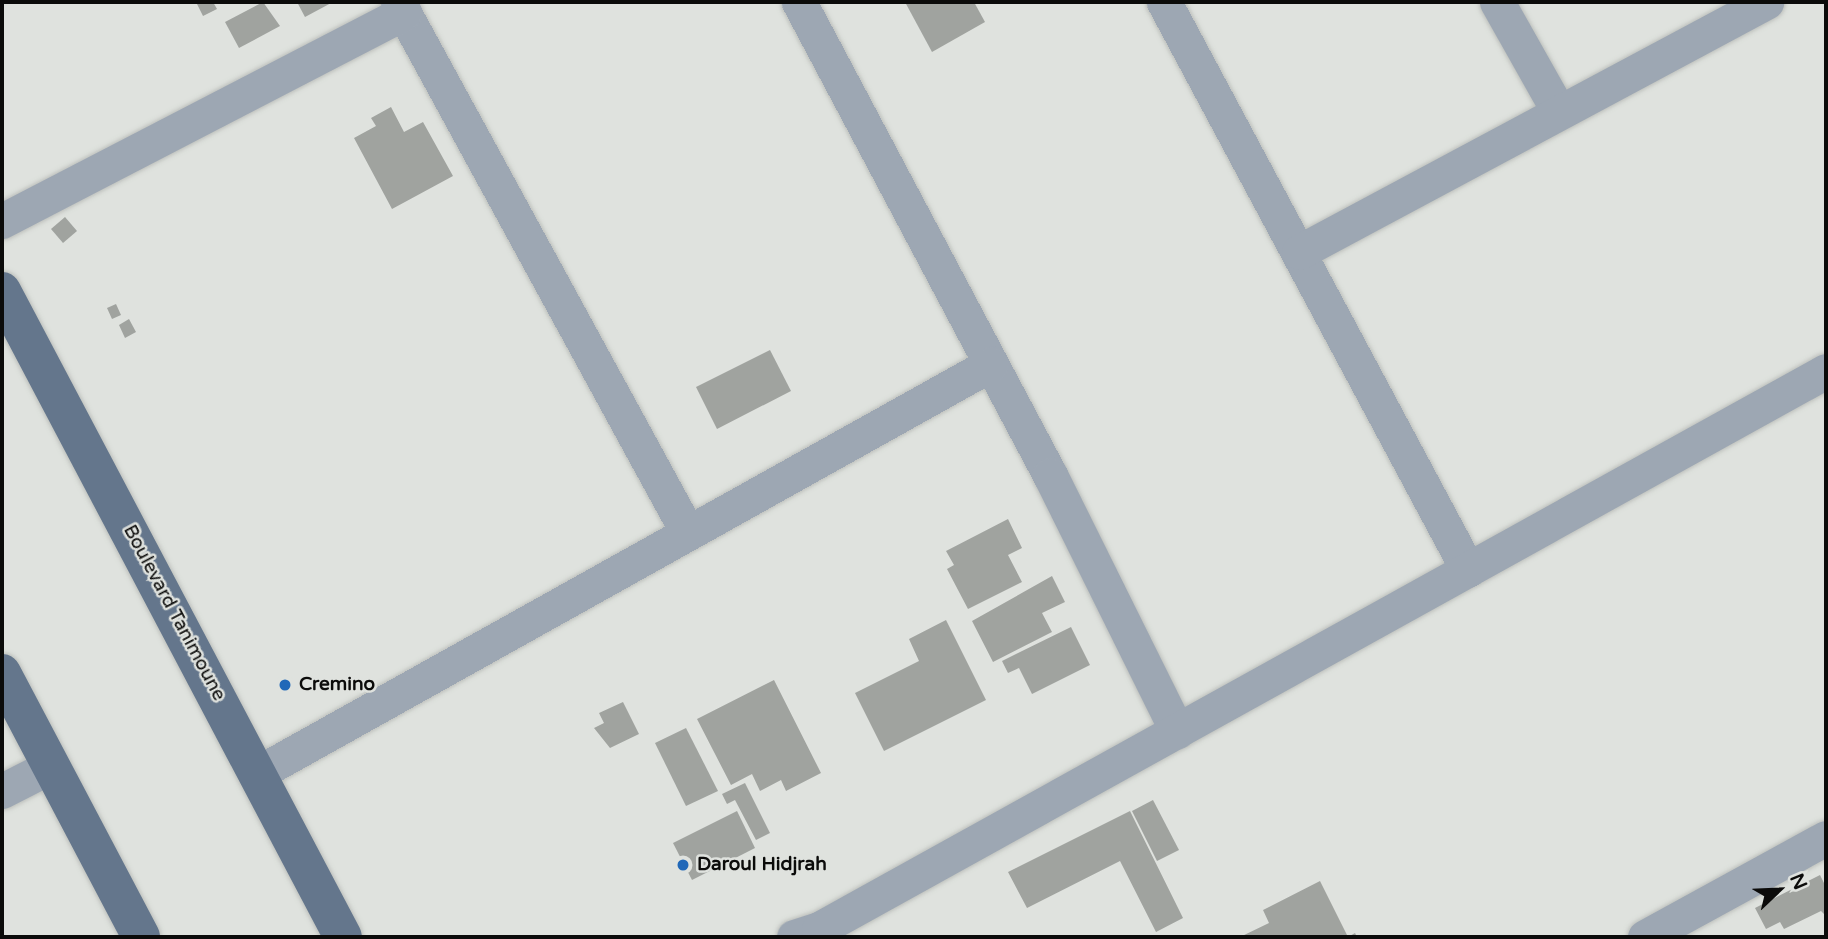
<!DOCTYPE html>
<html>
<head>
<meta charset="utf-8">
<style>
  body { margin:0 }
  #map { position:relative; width:1828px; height:939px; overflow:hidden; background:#dfe2de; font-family:"Varela Round",sans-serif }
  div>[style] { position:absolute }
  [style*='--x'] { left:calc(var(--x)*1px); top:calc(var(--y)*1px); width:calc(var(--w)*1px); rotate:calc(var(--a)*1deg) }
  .building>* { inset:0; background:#a0a39f }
  .roads { filter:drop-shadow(0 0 2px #bdc0bc) drop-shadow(0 0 2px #bdc0bc) }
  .minor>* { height:35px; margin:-17.5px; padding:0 17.5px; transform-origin:17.5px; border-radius:17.5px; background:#9da7b3 }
  .primary>* { height:38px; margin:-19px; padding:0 19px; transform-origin:19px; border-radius:19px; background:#64768c }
  .dots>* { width:19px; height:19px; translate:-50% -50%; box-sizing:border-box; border:4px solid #dfe2de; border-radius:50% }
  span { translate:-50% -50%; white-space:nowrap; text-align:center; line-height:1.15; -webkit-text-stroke:5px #dfe2de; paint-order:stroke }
  .street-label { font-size:19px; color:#0b0b0a }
  .poi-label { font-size:19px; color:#0b0b0a; font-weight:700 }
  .left { translate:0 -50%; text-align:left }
  .frame { position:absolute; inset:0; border:4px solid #0b0b0a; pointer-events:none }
  .north { position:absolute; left:1744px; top:855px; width:70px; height:70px; -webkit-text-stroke:5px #dfe2de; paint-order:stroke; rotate:67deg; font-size:19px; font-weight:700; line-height:28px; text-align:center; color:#0b0b0a }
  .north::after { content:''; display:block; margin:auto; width:24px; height:32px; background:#0b0b0a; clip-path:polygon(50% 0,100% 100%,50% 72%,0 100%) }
</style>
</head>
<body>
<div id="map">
  <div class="building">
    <div style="clip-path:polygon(196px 2px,213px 2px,217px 9px,203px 16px)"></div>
    <div style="clip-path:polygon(263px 2px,280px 26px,239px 48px,225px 22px)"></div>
    <div style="clip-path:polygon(297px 2px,333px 2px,305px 17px)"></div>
    <div style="clip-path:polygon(905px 2px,974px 2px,985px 22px,932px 52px)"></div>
    <div style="clip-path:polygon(391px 107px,404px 132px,423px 122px,453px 176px,392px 209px,354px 138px,376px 126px,371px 118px)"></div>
    <div style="clip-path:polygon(65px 217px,77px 231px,63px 243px,51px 229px)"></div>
    <div style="clip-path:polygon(116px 304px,121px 315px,112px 319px,107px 308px)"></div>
    <div style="clip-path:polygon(129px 319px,136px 332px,125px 338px,119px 325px)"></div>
    <div style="clip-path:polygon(770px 350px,791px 391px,717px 429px,696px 387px)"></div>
    <div style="clip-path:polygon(1008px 519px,1022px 548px,1008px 555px,1022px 582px,968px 609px,947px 569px,954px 565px,946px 551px)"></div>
    <div style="clip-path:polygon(1052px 576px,1065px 602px,1042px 613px,1052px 632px,993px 662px,972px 621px)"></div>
    <div style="clip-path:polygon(946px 620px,986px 700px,884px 751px,855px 693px,919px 661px,909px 639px)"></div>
    <div style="clip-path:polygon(1071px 627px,1090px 665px,1032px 694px,1019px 668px,1008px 673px,1002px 661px)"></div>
    <div style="clip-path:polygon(774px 680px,821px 773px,786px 791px,781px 780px,760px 791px,752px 774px,731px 785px,697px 719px)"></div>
    <div style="clip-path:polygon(623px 702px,639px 734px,610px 748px,594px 728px,604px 723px,599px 713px)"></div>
    <div style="clip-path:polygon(686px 728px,718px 791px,686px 806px,655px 743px)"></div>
    <div style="clip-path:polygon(745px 783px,770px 833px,756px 840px,735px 800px,727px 804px,722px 794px)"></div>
    <div style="clip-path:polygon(1153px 800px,1179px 850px,1157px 861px,1132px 811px)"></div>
    <div style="clip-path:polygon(737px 811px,755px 848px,692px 880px,673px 843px)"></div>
    <div style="clip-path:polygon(1130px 811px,1183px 918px,1156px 932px,1120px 861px,1027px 908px,1008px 872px)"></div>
    <div style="clip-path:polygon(1820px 875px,1826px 887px,1826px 916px,1821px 911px,1784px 929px,1780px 922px,1766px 929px,1755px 908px)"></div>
    <div style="clip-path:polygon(1320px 881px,1348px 937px,1355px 933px,1357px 937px,1240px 937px,1269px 923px,1263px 910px)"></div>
  </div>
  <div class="roads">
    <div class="minor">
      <div style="--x:398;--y:2;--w:605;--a:61.36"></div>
      <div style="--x:799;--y:2;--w:535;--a:62.05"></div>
      <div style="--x:1050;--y:475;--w:286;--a:63.6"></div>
      <div style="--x:1164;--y:2;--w:644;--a:61.84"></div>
      <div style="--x:1497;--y:2;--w:126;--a:60.6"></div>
      <div style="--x:2;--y:221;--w:453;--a:-27.4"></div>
      <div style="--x:1299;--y:252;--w:530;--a:-28.16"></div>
      <div style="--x:258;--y:773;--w:839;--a:-29.16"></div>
      <div style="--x:2;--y:791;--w:55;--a:-27"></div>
      <div style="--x:794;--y:937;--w:26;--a:-18"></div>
      <div style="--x:819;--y:929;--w:1151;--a:-28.99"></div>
      <div style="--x:1645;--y:937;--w:206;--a:-28.7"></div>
    </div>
    <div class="primary">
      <div style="--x:2;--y:291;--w:730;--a:62.17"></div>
      <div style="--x:2;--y:673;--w:298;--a:62.2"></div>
    </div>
  </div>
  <div class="dots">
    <div style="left:285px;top:685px;background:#2168b8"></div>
    <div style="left:683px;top:865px;background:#2168b8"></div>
  </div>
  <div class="street-label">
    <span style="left:174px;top:613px;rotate:62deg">Boulevard Tanimoune</span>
  </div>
  <div class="poi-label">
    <span class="left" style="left:299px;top:685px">Cremino</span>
    <span class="left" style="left:697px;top:865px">Daroul Hidjrah</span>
  </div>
  <div class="frame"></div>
  <div class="north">N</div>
</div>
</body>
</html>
